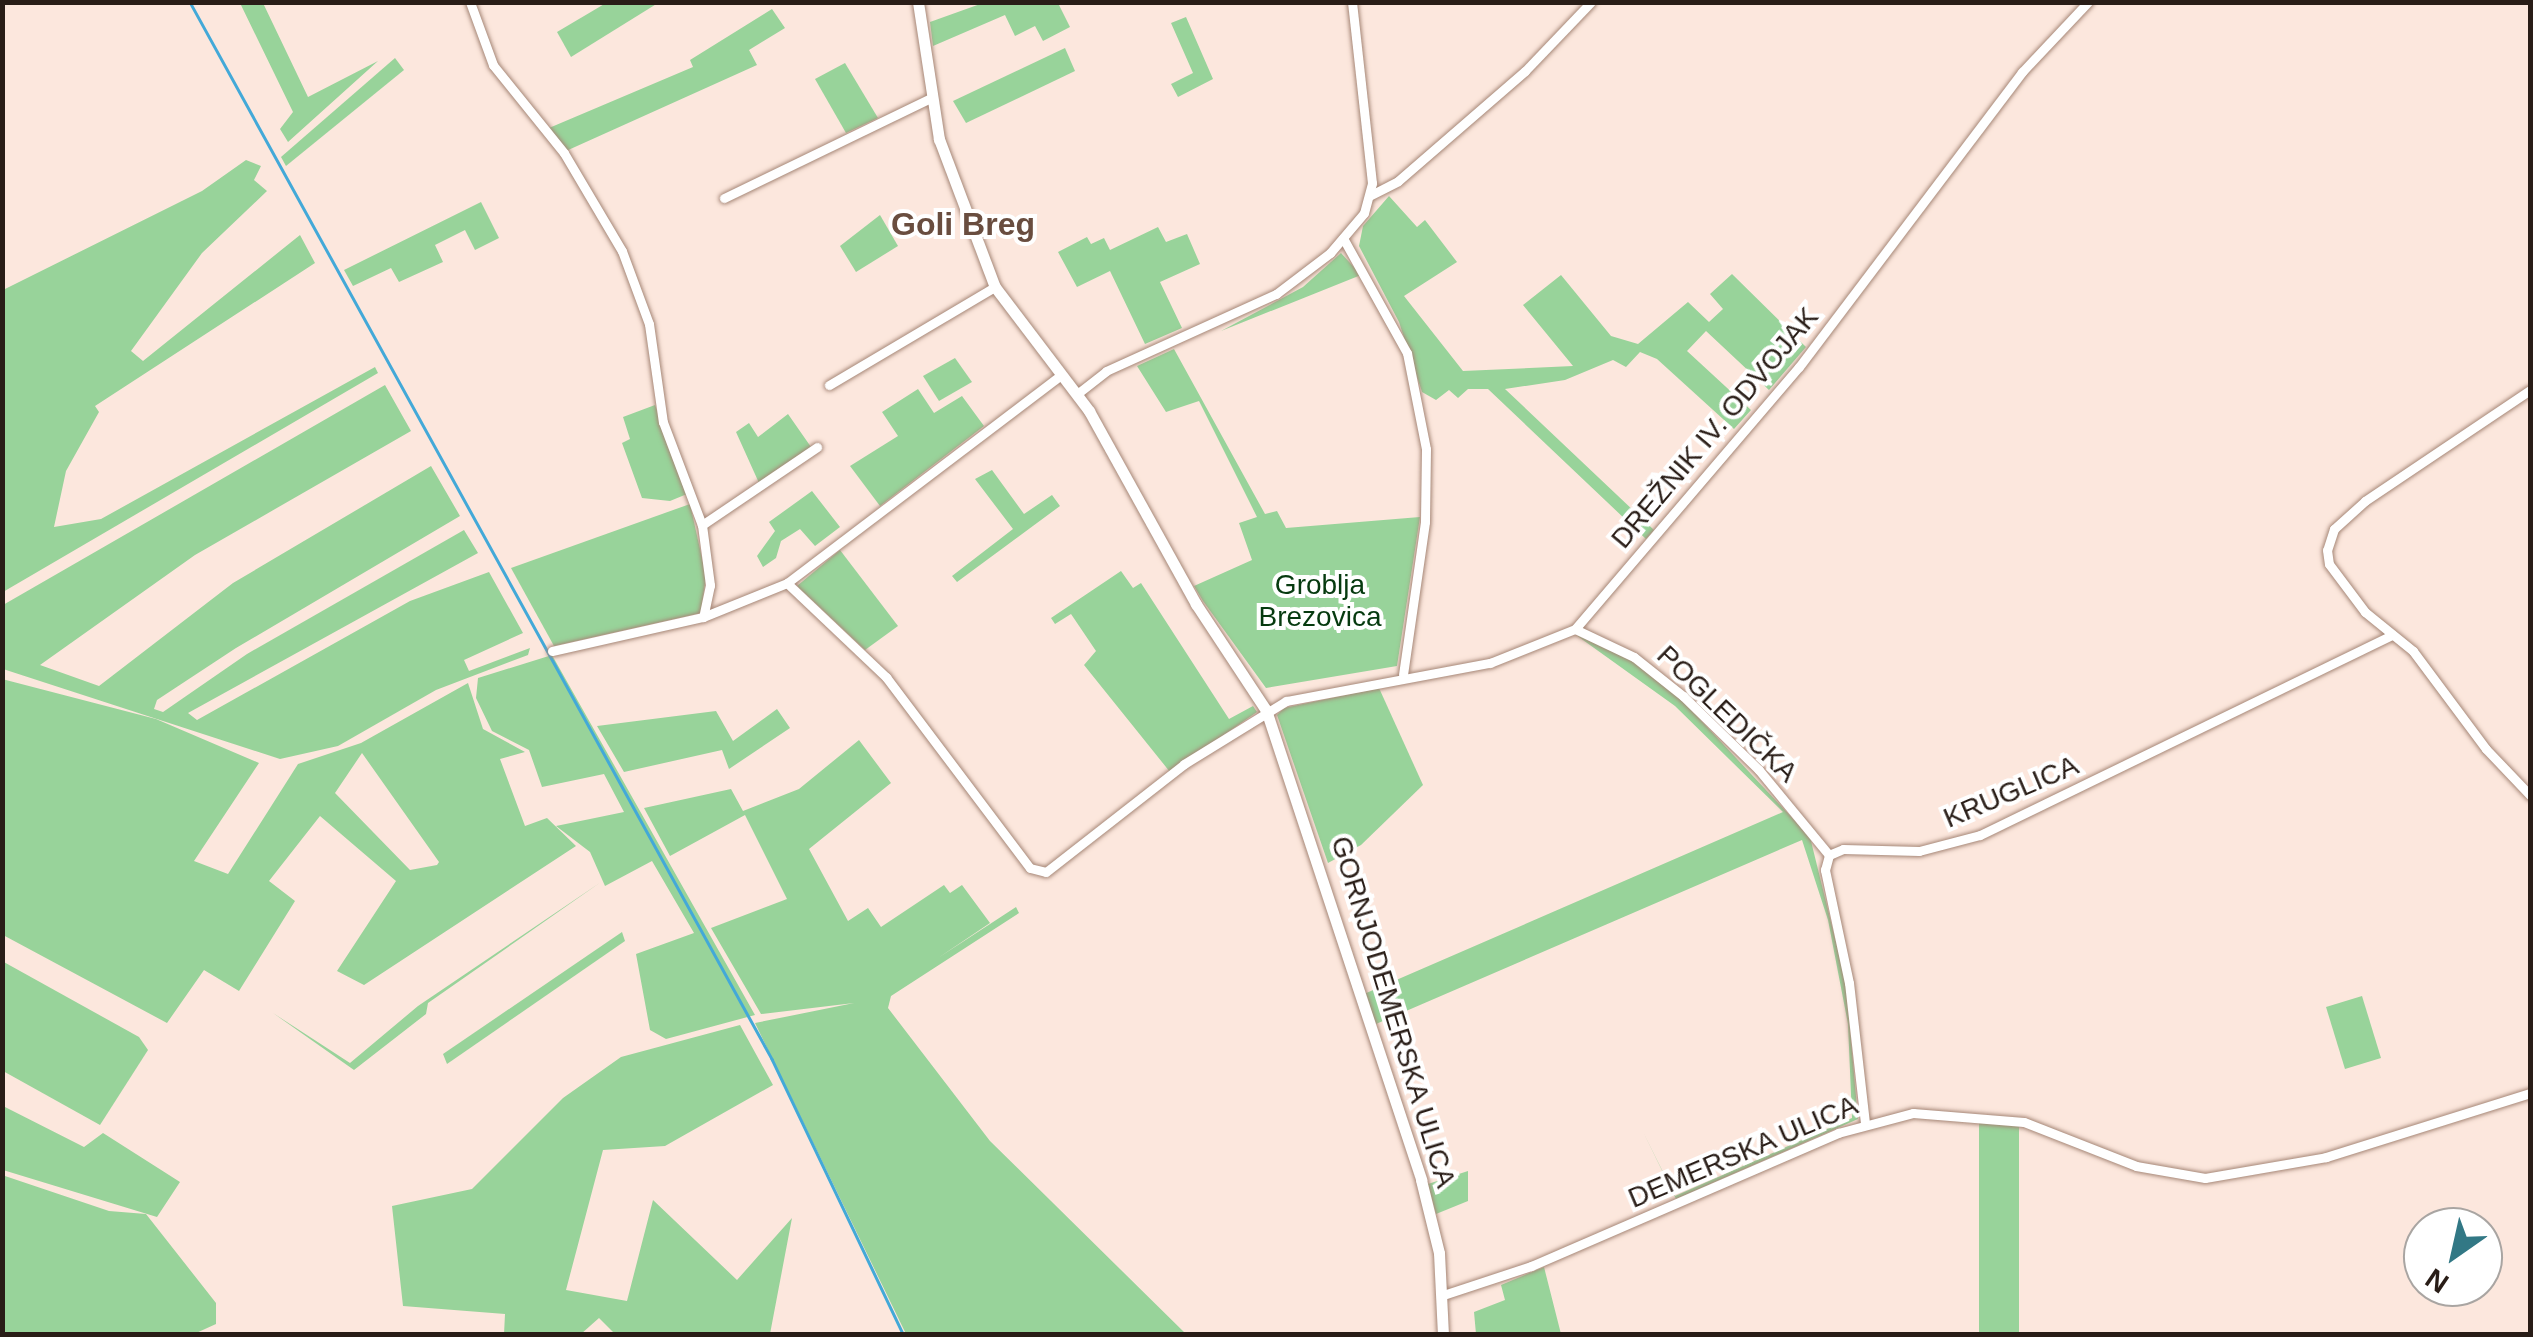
<!DOCTYPE html>
<html>
<head>
<meta charset="utf-8">
<style>
  body { margin:0 }
  #map { position:relative; width:2533px; height:1337px; overflow:hidden; background:#fce7dd; font-family:Arial,sans-serif }
  div>[style] { position:absolute }
  [style*='--x'] { left:calc(var(--x)*1px); top:calc(var(--y)*1px); width:calc(var(--w)*1px); rotate:calc(var(--a)*1deg) }
  .green>* { inset:0; background:#98d39a }
  .stream>* { height:2.5px; margin:-1.25px; padding:0 1.25px; transform-origin:1.25px; border-radius:1.25px; background:#43a9d8 }
  .roads { filter:drop-shadow(0 0 2px #a68777) drop-shadow(0 0 2px #a68777) }
  .minor>* { height:9px; margin:-4.5px; padding:0 4.5px; transform-origin:4.5px; border-radius:4.5px; background:#fff }
  .tertiary>* { height:11px; margin:-5.5px; padding:0 5.5px; transform-origin:5.5px; border-radius:5.5px; background:#fff }
  span { translate:-50% -50%; white-space:nowrap; text-align:center; line-height:1.15; -webkit-text-stroke:8px #fff; paint-order:stroke }
  .street-label { font-size:28px; color:#291d17 }
  .park-label { font-size:28px; color:#063a0f }
  .quarter-label { font-size:32px; color:#694d3f; font-weight:700 }
  .frame { position:absolute; inset:0; border:5px solid #291d17; pointer-events:none }
  .north { position:absolute; left:2403px; top:1207px; width:100px; height:100px; box-sizing:border-box; background:#fff; border:2px solid #a9a5a2; border-radius:50%; rotate:214deg; font-size:28px; font-weight:700; line-height:40px; text-align:center; color:#291d17 }
  .north::after { content:''; display:block; margin:auto; width:35px; height:45px; background:#327885; clip-path:polygon(50% 0,100% 100%,50% 72%,0 100%) }
</style>
</head>
<body>
<div id="map">
  <div class="green">
    <div style="clip-path:polygon(240px 3px,263px 3px,308px 97px,378px 61px,288px 142px,280px 129px,293px 112px)"></div>
    <div style="clip-path:polygon(606px 3px,658px 3px,571px 57px,557px 32px)"></div>
    <div style="clip-path:polygon(1058px 3px,1070px 27px,1043px 41px,1035px 26px,1015px 36px,1005px 15px,933px 46px,930px 22px,983px 3px)"></div>
    <div style="clip-path:polygon(772px 9px,785px 28px,749px 50px,757px 65px,566px 151px,549px 128px,693px 67px,690px 60px)"></div>
    <div style="clip-path:polygon(1186px 17px,1213px 79px,1178px 97px,1171px 84px,1193px 73px,1171px 23px)"></div>
    <div style="clip-path:polygon(1065px 48px,1075px 71px,966px 123px,953px 101px)"></div>
    <div style="clip-path:polygon(395px 58px,404px 70px,286px 166px,281px 157px)"></div>
    <div style="clip-path:polygon(845px 63px,878px 118px,846px 133px,815px 79px)"></div>
    <div style="clip-path:polygon(246px 160px,261px 166px,254px 180px,267px 191px,202px 253px,131px 351px,143px 361px,300px 235px,315px 263px,95px 406px,99px 412px,66px 471px,54px 527px,101px 519px,375px 367px,378px 373px,3px 592px,3px 290px,202px 191px)"></div>
    <div style="clip-path:polygon(1389px 196px,1417px 227px,1425px 220px,1457px 262px,1404px 296px,1463px 371px,1573px 366px,1523px 305px,1561px 275px,1611px 336px,1638px 344px,1688px 302px,1709px 322px,1723px 309px,1710px 294px,1732px 274px,1806px 347px,1769px 390px,1706px 331px,1687px 351px,1751px 410px,1734px 429px,1657px 359px,1640px 352px,1626px 367px,1613px 360px,1565px 380px,1505px 389px,1654px 530px,1646px 539px,1488px 389px,1468px 389px,1458px 398px,1449px 390px,1436px 400px,1422px 392px,1399px 322px,1359px 246px,1363px 226px)"></div>
    <div style="clip-path:polygon(481px 202px,499px 238px,475px 250px,465px 230px,435px 245px,443px 262px,399px 282px,391px 268px,353px 286px,344px 270px)"></div>
    <div style="clip-path:polygon(880px 215px,898px 246px,856px 272px,840px 246px)"></div>
    <div style="clip-path:polygon(1158px 227px,1166px 242px,1187px 234px,1200px 264px,1160px 282px,1182px 328px,1145px 344px,1110px 271px,1077px 287px,1058px 252px,1087px 237px,1091px 244px,1104px 238px,1110px 250px)"></div>
    <div style="clip-path:polygon(1341px 253px,1361px 275px,1221px 331px,1303px 287px)"></div>
    <div style="clip-path:polygon(1174px 349px,1265px 514px,1277px 511px,1286px 528px,1420px 517px,1397px 666px,1266px 688px,1203px 601px,1194px 586px,1252px 560px,1239px 523px,1257px 517px,1199px 401px,1166px 412px,1137px 366px)"></div>
    <div style="clip-path:polygon(955px 358px,972px 382px,939px 401px,923px 376px)"></div>
    <div style="clip-path:polygon(385px 385px,411px 431px,195px 555px,40px 665px,99px 686px,233px 583px,431px 466px,460px 516px,236px 648px,157px 700px,154px 709px,163px 712px,247px 654px,464px 530px,478px 553px,188px 713px,197px 720px,410px 601px,489px 572px,523px 633px,464px 660px,469px 671px,530px 648px,528px 655px,436px 690px,338px 746px,280px 759px,3px 669px,3px 605px)"></div>
    <div style="clip-path:polygon(918px 389px,934px 413px,962px 396px,984px 426px,880px 506px,850px 466px,898px 436px,882px 412px)"></div>
    <div style="clip-path:polygon(655px 405px,687px 494px,670px 501px,642px 498px,622px 443px,630px 439px,623px 417px)"></div>
    <div style="clip-path:polygon(788px 414px,811px 447px,759px 483px,736px 432px,749px 423px,758px 437px)"></div>
    <div style="clip-path:polygon(992px 470px,1024px 514px,1052px 495px,1060px 506px,957px 582px,952px 576px,1013px 529px,975px 479px)"></div>
    <div style="clip-path:polygon(812px 491px,840px 527px,815px 546px,800px 529px,781px 541px,776px 558px,763px 567px,757px 556px,775px 531px,769px 522px)"></div>
    <div style="clip-path:polygon(690px 504px,706px 576px,701px 613px,554px 646px,511px 568px)"></div>
    <div style="clip-path:polygon(840px 550px,898px 626px,865px 650px,797px 586px)"></div>
    <div style="clip-path:polygon(1121px 571px,1133px 588px,1141px 583px,1229px 719px,1253px 706px,1257px 712px,1170px 772px,1084px 665px,1096px 651px,1071px 614px,1055px 624px,1051px 618px)"></div>
    <div style="clip-path:polygon(1576px 635px,1637px 662px,1680px 698px,1810px 837px,1846px 983px,1858px 1119px,1676px 1199px,1643px 1132px,1675px 1196px,1852px 1118px,1848px 1024px,1828px 920px,1802px 840px,1376px 1024px,1364px 994px,1783px 812px,1675px 706px)"></div>
    <div style="clip-path:polygon(552px 655px,755px 1015px,666px 1039px,650px 1030px,636px 954px,694px 933px,652px 861px,605px 886px,590px 852px,556px 826px,624px 812px,604px 774px,542px 787px,529px 750px,492px 731px,476px 698px,478px 678px)"></div>
    <div style="clip-path:polygon(evenodd,2px 679px,156px 719px,259px 763px,194px 861px,228px 874px,298px 764px,361px 743px,468px 683px,483px 729px,525px 752px,500px 759px,525px 826px,547px 818px,576px 846px,364px 985px,337px 971px,396px 881px,320px 816px,269px 881px,295px 901px,239px 991px,204px 970px,167px 1023px,3px 935px,2px 679px,362px 753px,439px 862px,437px 865px,410px 870px,335px 793px,362px 753px)"></div>
    <div style="clip-path:polygon(1379px 688px,1423px 785px,1361px 845px,1328px 863px,1277px 715px,1284px 708px)"></div>
    <div style="clip-path:polygon(777px 709px,790px 728px,729px 769px,722px 750px,624px 772px,597px 726px,716px 711px,733px 741px)"></div>
    <div style="clip-path:polygon(859px 740px,891px 783px,809px 849px,848px 921px,868px 908px,881px 927px,944px 885px,950px 893px,962px 885px,990px 923px,938px 958px,1016px 907px,1019px 913px,891px 996px,888px 1008px,990px 1141px,1186px 1334px,906px 1334px,755px 1023px,854px 1003px,761px 1014px,711px 928px,787px 899px,745px 815px,670px 856px,644px 808px,731px 789px,743px 811px,799px 789px)"></div>
    <div style="clip-path:polygon(601px 882px,428px 1003px,426px 1014px,354px 1070px,273px 1013px,350px 1063px,418px 1006px)"></div>
    <div style="clip-path:polygon(622px 932px,625px 941px,447px 1064px,443px 1054px)"></div>
    <div style="clip-path:polygon(2px 961px,139px 1037px,148px 1050px,100px 1125px,3px 1071px)"></div>
    <div style="clip-path:polygon(2362px 996px,2381px 1058px,2345px 1069px,2326px 1007px)"></div>
    <div style="clip-path:polygon(740px 1025px,773px 1085px,665px 1146px,603px 1150px,566px 1290px,627px 1301px,653px 1200px,737px 1280px,792px 1218px,770px 1334px,615px 1334px,599px 1318px,581px 1334px,504px 1334px,505px 1314px,403px 1306px,392px 1206px,472px 1189px,563px 1098px,621px 1057px)"></div>
    <div style="clip-path:polygon(3px 1106px,84px 1147px,103px 1133px,180px 1182px,157px 1217px,3px 1170px)"></div>
    <div style="clip-path:polygon(1979px 1119px,2019px 1126px,2019px 1334px,1979px 1334px)"></div>
    <div style="clip-path:polygon(1468px 1171px,1468px 1201px,1436px 1214px,1428px 1184px)"></div>
    <div style="clip-path:polygon(2px 1175px,109px 1211px,146px 1214px,216px 1303px,216px 1324px,194px 1334px,3px 1334px)"></div>
    <div style="clip-path:polygon(1544px 1267px,1561px 1334px,1476px 1334px,1474px 1312px,1505px 1300px,1501px 1285px)"></div>
  </div>
  <div class="stream">
    <div style="--x:190;--y:2;--w:1207;--a:61.16"></div>
    <div style="--x:772;--y:1059;--w:305;--a:64.5"></div>
  </div>
  <div class="roads">
    <div class="minor">
      <div style="--x:470;--y:2;--w:67;--a:69.9"></div>
      <div style="--x:493;--y:65;--w:113;--a:51.1"></div>
      <div style="--x:564;--y:153;--w:114;--a:59.4"></div>
      <div style="--x:622;--y:251;--w:78;--a:69.7"></div>
      <div style="--x:649;--y:324;--w:99;--a:81.9"></div>
      <div style="--x:663;--y:422;--w:110;--a:69.3"></div>
      <div style="--x:702;--y:525;--w:61;--a:82.4"></div>
      <div style="--x:710;--y:585;--w:33;--a:102"></div>
      <div style="--x:1371;--y:195;--w:30;--a:-27"></div>
      <div style="--x:1398;--y:181;--w:168;--a:-40.9"></div>
      <div style="--x:1525;--y:71;--w:95;--a:-46.3"></div>
      <div style="--x:724;--y:198;--w:228;--a:-25.8"></div>
      <div style="--x:1343;--y:238;--w:132;--a:60.9"></div>
      <div style="--x:1407;--y:353;--w:98;--a:78.8"></div>
      <div style="--x:1426;--y:449;--w:73;--a:90.8"></div>
      <div style="--x:1425;--y:522;--w:154;--a:98.2"></div>
      <div style="--x:829;--y:385;--w:193;--a:-30.6"></div>
      <div style="--x:2530;--y:390;--w:199;--a:146.1"></div>
      <div style="--x:2365;--y:501;--w:42;--a:137.9"></div>
      <div style="--x:2334;--y:529;--w:22;--a:108"></div>
      <div style="--x:2327;--y:550;--w:14;--a:82"></div>
      <div style="--x:2329;--y:564;--w:60;--a:53.1"></div>
      <div style="--x:2365;--y:612;--w:62;--a:39.1"></div>
      <div style="--x:2413;--y:651;--w:122;--a:53.3"></div>
      <div style="--x:2486;--y:749;--w:64;--a:46.3"></div>
      <div style="--x:1077;--y:394;--w:37;--a:-38"></div>
      <div style="--x:1106;--y:371;--w:187;--a:-24.4"></div>
      <div style="--x:1276;--y:294;--w:68;--a:-37.2"></div>
      <div style="--x:1330;--y:253;--w:52;--a:-49.6"></div>
      <div style="--x:1364;--y:213;--w:31;--a:-75"></div>
      <div style="--x:1372;--y:183;--w:182;--a:-96.3"></div>
      <div style="--x:702;--y:525;--w:139;--a:-34.1"></div>
      <div style="--x:787;--y:583;--w:137;--a:43.5"></div>
      <div style="--x:886;--y:677;--w:239;--a:53"></div>
      <div style="--x:1030;--y:868;--w:16;--a:14"></div>
      <div style="--x:1046;--y:872;--w:175;--a:-38"></div>
      <div style="--x:1184;--y:764;--w:120;--a:-31.7"></div>
      <div style="--x:1286;--y:701;--w:208;--a:-10.6"></div>
      <div style="--x:1490;--y:663;--w:92;--a:-21.8"></div>
      <div style="--x:1575;--y:629;--w:345;--a:-49.5"></div>
      <div style="--x:1799;--y:367;--w:370;--a:-52.9"></div>
      <div style="--x:2022;--y:72;--w:96;--a:-46.7"></div>
      <div style="--x:1575;--y:629;--w:65;--a:25.4"></div>
      <div style="--x:1634;--y:657;--w:63;--a:38.5"></div>
      <div style="--x:1683;--y:696;--w:106;--a:44.2"></div>
      <div style="--x:1759;--y:770;--w:110;--a:50.5"></div>
      <div style="--x:552;--y:651;--w:155;--a:-12.7"></div>
      <div style="--x:703;--y:617;--w:91;--a:-22"></div>
      <div style="--x:787;--y:583;--w:343;--a:-37.2"></div>
      <div style="--x:1865;--y:1123;--w:141;--a:-96.5"></div>
      <div style="--x:1849;--y:983;--w:116;--a:-102"></div>
      <div style="--x:1825;--y:870;--w:16;--a:-75"></div>
      <div style="--x:1829;--y:855;--w:15;--a:-23"></div>
      <div style="--x:1843;--y:849;--w:76;--a:1.5"></div>
      <div style="--x:1919;--y:851;--w:63;--a:-14.7"></div>
      <div style="--x:1980;--y:835;--w:458;--a:-25.9"></div>
      <div style="--x:1443;--y:1295;--w:93;--a:-18.2"></div>
      <div style="--x:1531;--y:1266;--w:335;--a:-23.4"></div>
      <div style="--x:1838;--y:1133;--w:78;--a:-14.9"></div>
      <div style="--x:1913;--y:1113;--w:111;--a:4.6"></div>
      <div style="--x:2024;--y:1122;--w:120;--a:21.4"></div>
      <div style="--x:2136;--y:1166;--w:70;--a:9.9"></div>
      <div style="--x:2205;--y:1178;--w:123;--a:-9.8"></div>
      <div style="--x:2326;--y:1157;--w:214;--a:-17.4"></div>
    </div>
    <div class="tertiary">
      <div style="--x:918;--y:2;--w:139;--a:81.3"></div>
      <div style="--x:939;--y:139;--w:158;--a:69.3"></div>
      <div style="--x:995;--y:287;--w:156;--a:52.8"></div>
      <div style="--x:1089;--y:411;--w:221;--a:61"></div>
      <div style="--x:1196;--y:604;--w:127;--a:56.6"></div>
      <div style="--x:1266;--y:710;--w:495;--a:71.7"></div>
      <div style="--x:1421;--y:1180;--w:75;--a:76.1"></div>
      <div style="--x:1439;--y:1253;--w:81;--a:87.2"></div>
    </div>
  </div>
  <div class="street-label">
    <span style="left:1715px;top:428px;rotate:-50deg">DREŽNIK IV. ODVOJAK</span>
    <span style="left:1727px;top:714px;rotate:44deg">POGLEDIČKA</span>
    <span style="left:2011px;top:792px;rotate:-23deg">KRUGLICA</span>
    <span style="left:1393px;top:1012px;rotate:73deg">GORNJODEMERSKA ULICA</span>
    <span style="left:1743px;top:1152px;rotate:-23deg">DEMERSKA ULICA</span>
  </div>
  <div class="park-label">
    <span style="left:1320px;top:601px">Groblja<br>Brezovica</span>
  </div>
  <div class="quarter-label">
    <span style="left:963px;top:224px">Goli Breg</span>
  </div>
  <div class="frame"></div>
  <div class="north">N</div>
</div>
</body>
</html>
